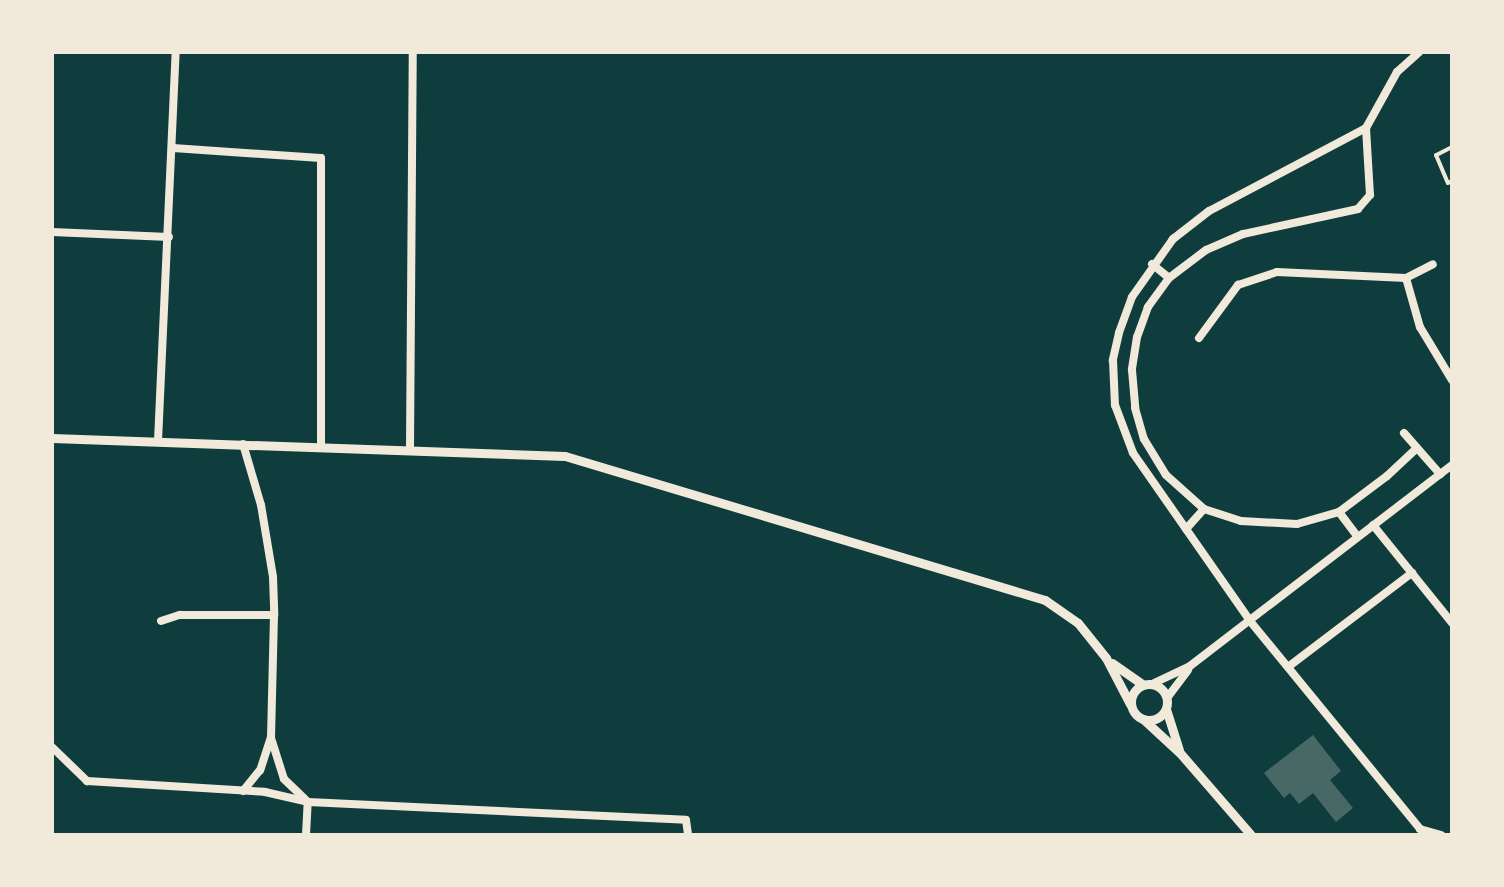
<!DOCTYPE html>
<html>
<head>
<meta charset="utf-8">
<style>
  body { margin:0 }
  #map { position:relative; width:1504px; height:887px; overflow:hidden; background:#0f3d3e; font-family:Bitter,serif }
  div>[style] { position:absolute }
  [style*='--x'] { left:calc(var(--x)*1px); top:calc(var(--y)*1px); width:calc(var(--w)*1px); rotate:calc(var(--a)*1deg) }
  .building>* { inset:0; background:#486865 }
  .service>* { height:4px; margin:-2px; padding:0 2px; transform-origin:2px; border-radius:2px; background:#f1e9da }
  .minor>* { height:8px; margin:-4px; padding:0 4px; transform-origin:4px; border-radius:4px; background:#f1e9da }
  .tertiary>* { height:9px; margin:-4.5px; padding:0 4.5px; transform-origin:4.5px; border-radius:4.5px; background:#f1e9da }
  .tertiary>.ring { margin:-4.5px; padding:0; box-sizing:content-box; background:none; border:9px solid #f1e9da; border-radius:50% }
  span { translate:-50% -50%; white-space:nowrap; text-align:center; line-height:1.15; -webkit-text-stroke:8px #f1e9da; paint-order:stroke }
  .frame { position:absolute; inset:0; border:54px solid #f1e9da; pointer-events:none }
</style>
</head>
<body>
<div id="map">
  <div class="building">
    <div style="clip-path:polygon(1313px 735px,1341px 771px,1330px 780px,1353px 808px,1336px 822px,1313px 793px,1299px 804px,1290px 793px,1284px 798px,1264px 773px)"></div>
  </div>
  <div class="service">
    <div style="--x:1452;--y:147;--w:18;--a:153"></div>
    <div style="--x:1436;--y:155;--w:30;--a:67"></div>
    <div style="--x:1448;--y:183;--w:4;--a:-27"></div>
  </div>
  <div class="minor">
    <div style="--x:1366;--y:128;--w:178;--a:152.1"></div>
    <div style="--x:1209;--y:211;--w:46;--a:142.1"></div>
    <div style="--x:1173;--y:239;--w:71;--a:125.3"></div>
    <div style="--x:1132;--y:297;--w:38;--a:110"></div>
    <div style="--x:1119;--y:333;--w:28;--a:103"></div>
    <div style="--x:1113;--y:360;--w:45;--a:87.5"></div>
    <div style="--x:1115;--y:405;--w:51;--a:69.4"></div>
    <div style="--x:1133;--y:453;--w:205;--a:55.1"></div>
    <div style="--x:1250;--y:621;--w:269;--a:50.7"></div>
    <div style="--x:1420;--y:829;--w:22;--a:16"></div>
    <div style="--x:1366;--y:128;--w:67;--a:86.6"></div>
    <div style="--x:1370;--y:195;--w:18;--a:131"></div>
    <div style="--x:1358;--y:209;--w:118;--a:167.7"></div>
    <div style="--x:1243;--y:234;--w:40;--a:156.6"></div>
    <div style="--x:1206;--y:250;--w:46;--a:142.9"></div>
    <div style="--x:1169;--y:278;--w:36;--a:126"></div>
    <div style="--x:1148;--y:307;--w:32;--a:110"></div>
    <div style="--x:1137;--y:337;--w:33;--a:99"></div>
    <div style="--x:1132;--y:370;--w:38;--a:85"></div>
    <div style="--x:1135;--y:408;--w:32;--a:74"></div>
    <div style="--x:1144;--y:439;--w:42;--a:58.6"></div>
    <div style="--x:1166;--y:475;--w:51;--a:41.8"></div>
    <div style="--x:1204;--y:509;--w:39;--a:18"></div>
    <div style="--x:1241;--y:521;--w:56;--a:3.1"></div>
    <div style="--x:1297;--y:524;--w:44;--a:-15.9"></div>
    <div style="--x:1339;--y:512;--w:60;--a:-36.9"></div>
    <div style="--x:1387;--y:476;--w:41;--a:-43"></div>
    <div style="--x:1366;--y:128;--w:64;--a:-61"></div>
    <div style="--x:1397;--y:72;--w:30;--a:-42"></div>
    <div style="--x:173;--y:148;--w:148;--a:3.9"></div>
    <div style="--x:321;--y:158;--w:288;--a:90"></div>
    <div style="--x:52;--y:232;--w:117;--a:2.4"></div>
    <div style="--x:1152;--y:264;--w:22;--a:39"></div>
    <div style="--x:1406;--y:278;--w:51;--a:74.1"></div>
    <div style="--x:1420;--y:327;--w:62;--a:58.9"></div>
    <div style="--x:1199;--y:338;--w:66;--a:-53.7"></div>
    <div style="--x:1238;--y:285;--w:41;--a:-18.4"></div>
    <div style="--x:1277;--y:272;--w:129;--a:2.7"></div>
    <div style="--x:1406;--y:278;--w:30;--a:-27"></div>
    <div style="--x:1404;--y:433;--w:55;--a:48.7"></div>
    <div style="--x:158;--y:441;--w:389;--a:-87.4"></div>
    <div style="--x:243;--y:444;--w:64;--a:73.6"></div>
    <div style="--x:261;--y:505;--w:73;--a:80.5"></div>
    <div style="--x:273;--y:577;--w:38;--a:88"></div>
    <div style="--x:274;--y:615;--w:122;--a:91.4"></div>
    <div style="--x:271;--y:737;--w:35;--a:108"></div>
    <div style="--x:260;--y:770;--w:27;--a:129"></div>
    <div style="--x:410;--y:448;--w:396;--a:-89.6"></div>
    <div style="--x:1339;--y:512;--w:31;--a:53"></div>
    <div style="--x:1373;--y:525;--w:126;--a:51.1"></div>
    <div style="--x:1186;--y:529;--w:27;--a:-48"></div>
    <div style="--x:161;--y:621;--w:20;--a:-18"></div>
    <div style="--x:180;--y:615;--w:94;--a:0"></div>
    <div style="--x:1288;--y:667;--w:156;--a:-37.2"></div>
    <div style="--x:1152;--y:684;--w:42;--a:-25.3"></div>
    <div style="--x:1190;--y:666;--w:330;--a:-37.5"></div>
    <div style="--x:1167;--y:698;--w:35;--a:-53"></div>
    <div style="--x:271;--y:738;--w:43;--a:72.4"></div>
    <div style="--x:284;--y:779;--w:32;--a:44"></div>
    <div style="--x:52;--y:747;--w:49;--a:44.2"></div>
    <div style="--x:87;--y:781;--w:178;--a:3.5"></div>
    <div style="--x:265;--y:792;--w:44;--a:13.1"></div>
    <div style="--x:308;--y:802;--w:378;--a:2.7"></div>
    <div style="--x:686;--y:820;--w:15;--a:82"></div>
    <div style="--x:306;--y:835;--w:33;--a:-87"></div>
  </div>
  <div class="tertiary">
    <div style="--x:52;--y:438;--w:513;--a:2.01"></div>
    <div style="--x:565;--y:456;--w:501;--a:16.7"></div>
    <div style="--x:1045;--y:600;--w:40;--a:34.9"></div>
    <div style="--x:1078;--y:623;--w:45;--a:51.3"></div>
    <div style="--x:1106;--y:658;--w:52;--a:62.4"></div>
    <div style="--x:1112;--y:663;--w:38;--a:35"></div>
    <div class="ring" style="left:1131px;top:684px;width:27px;height:27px"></div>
    <div style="--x:1166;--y:709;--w:43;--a:72.4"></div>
    <div style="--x:1143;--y:719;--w:50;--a:42.6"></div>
    <div style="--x:1180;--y:753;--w:108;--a:49.1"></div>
  </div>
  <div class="frame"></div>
</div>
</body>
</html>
